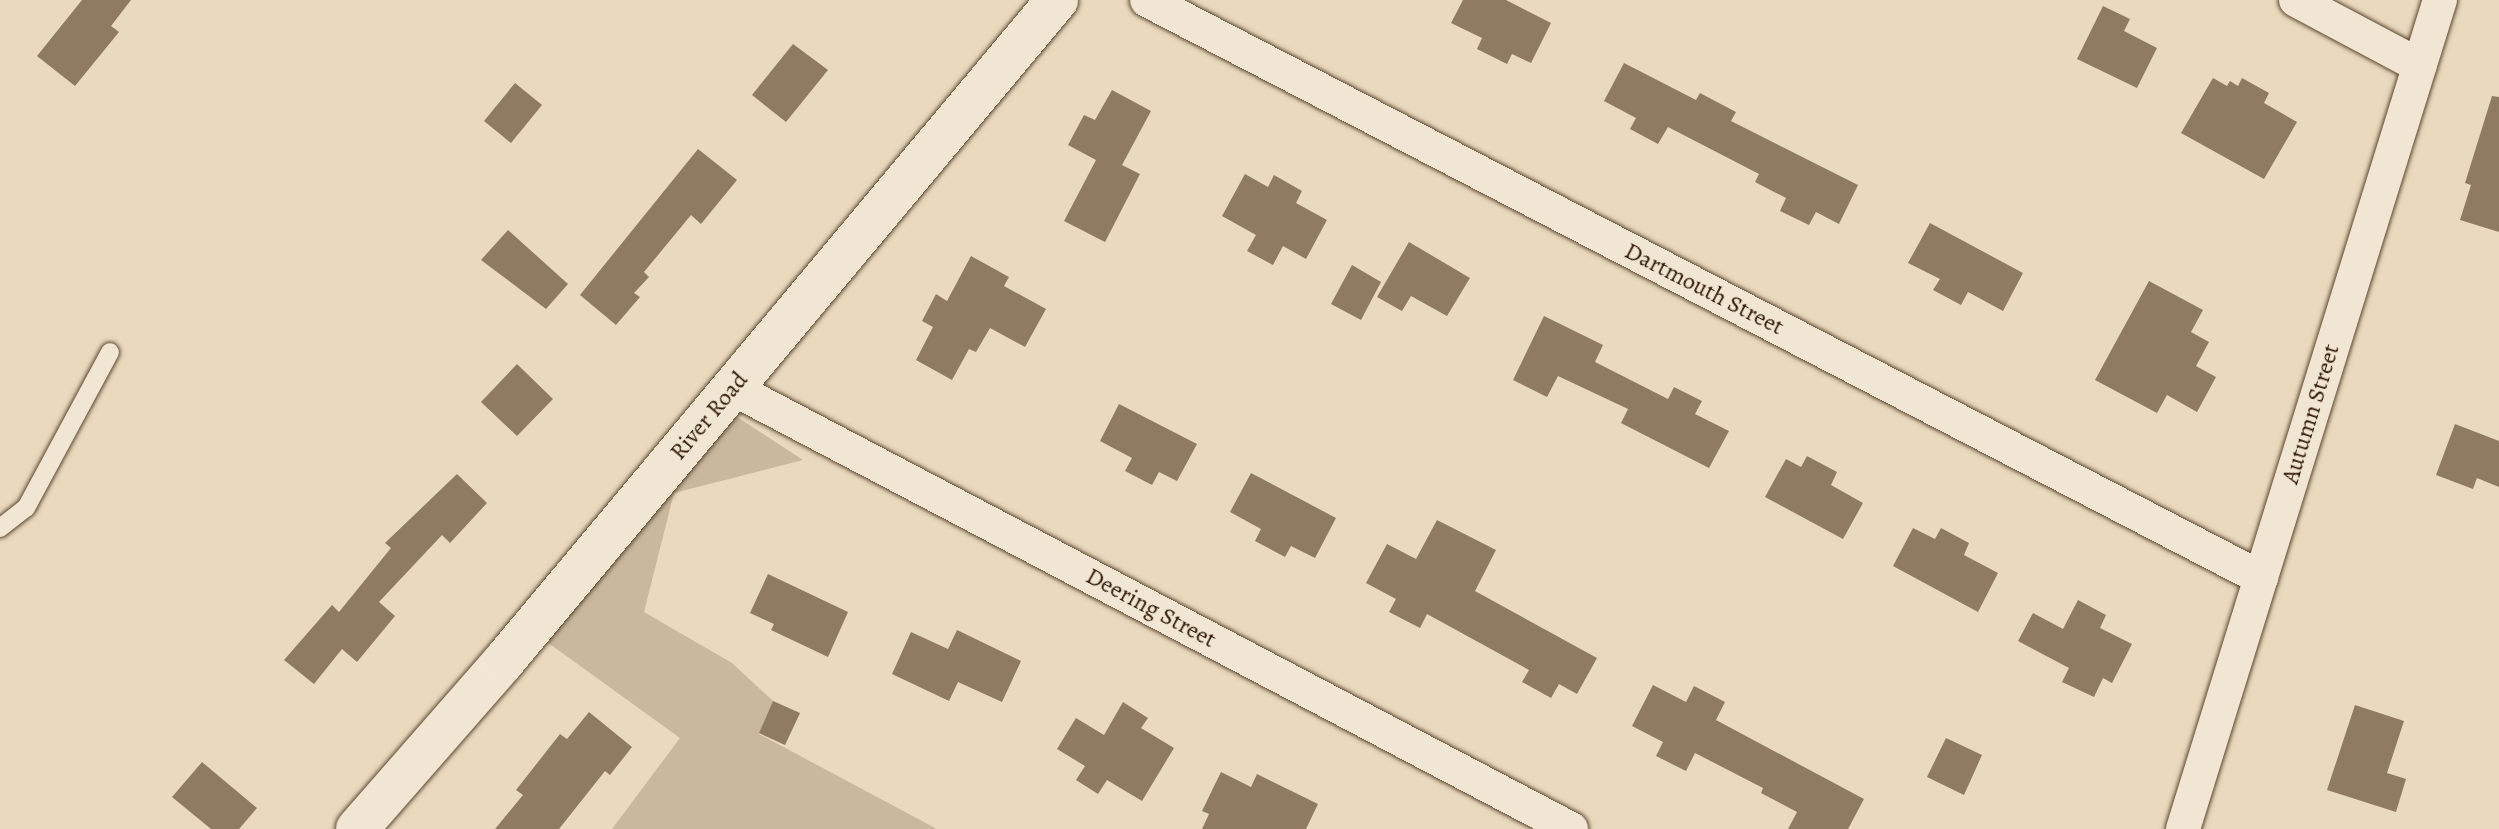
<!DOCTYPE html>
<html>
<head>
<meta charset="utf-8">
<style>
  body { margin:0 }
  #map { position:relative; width:2499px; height:829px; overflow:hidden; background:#e9d9bd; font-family:Alegreya,serif }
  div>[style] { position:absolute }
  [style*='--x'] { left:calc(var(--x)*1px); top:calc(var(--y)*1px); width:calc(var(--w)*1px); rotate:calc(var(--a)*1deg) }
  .green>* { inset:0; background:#c9b89d }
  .building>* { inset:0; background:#8f7b62 }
  .roads { filter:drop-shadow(0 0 2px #5d472f) drop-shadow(0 0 2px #5d472f) }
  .service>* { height:18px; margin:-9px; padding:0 9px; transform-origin:9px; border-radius:9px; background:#f1e6d4 }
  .minor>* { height:34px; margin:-17px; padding:0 17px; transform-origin:17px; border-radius:17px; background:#f1e6d4 }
  .tertiary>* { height:42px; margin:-21px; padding:0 21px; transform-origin:21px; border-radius:21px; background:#f1e6d4 }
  span { translate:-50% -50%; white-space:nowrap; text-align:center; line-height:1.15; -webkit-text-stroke:6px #f1e6d4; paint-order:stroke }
  .street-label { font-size:24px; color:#2e1600 }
</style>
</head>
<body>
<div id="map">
  <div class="green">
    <div style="clip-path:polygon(734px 415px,803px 460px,674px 493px,644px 612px,732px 663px,773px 701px,759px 734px,937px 829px,612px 829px,680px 738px,547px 642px)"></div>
  </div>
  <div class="building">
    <div style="clip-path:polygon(82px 0,131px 0,111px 26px,119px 32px,75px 86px,37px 56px)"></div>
    <div style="clip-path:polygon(1463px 0,1506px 0,1551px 23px,1531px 63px,1512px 54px,1507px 64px,1477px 49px,1482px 38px,1451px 23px)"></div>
    <div style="clip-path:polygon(2103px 6px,2130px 19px,2124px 31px,2157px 48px,2137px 88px,2077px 59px)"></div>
    <div style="clip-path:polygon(793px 44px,828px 70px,786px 122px,752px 95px)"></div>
    <div style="clip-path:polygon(1624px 63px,1696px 100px,1700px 93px,1736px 112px,1731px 121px,1858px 185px,1839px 224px,1816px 212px,1809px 225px,1780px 211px,1786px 198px,1755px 182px,1759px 174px,1668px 127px,1658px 144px,1630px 129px,1636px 118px,1604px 101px)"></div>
    <div style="clip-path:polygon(2213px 78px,2227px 86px,2230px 81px,2238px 86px,2242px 78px,2269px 93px,2264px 103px,2297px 122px,2264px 179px,2181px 133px)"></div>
    <div style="clip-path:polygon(515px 83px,542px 105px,511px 143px,484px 121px)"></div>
    <div style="clip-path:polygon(1112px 90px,1151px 111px,1122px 165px,1140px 174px,1105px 242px,1064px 221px,1096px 160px,1068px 145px,1084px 115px,1095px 120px)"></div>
    <div style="clip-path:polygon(2492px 96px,2499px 97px,2499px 232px,2460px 220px,2471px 185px,2465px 183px)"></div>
    <div style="clip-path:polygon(698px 149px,737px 180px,701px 224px,691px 215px,644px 272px,649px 277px,634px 293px,640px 297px,616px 325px,580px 295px)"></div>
    <div style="clip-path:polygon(1245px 174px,1268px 187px,1274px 175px,1302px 191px,1296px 203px,1327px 220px,1306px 259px,1283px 246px,1273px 265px,1247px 251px,1256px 235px,1222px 216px)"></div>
    <div style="clip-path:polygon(1930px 223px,2023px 273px,2003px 311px,1968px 292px,1961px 305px,1933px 290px,1940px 279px,1908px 263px)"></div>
    <div style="clip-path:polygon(508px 230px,568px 284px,546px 309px,481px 260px)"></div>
    <div style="clip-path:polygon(1409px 242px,1470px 278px,1447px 316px,1411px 296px,1402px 311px,1377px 297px)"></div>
    <div style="clip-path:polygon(971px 256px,1009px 277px,1004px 286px,1046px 309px,1025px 347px,990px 328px,976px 352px,969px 349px,952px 380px,916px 360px,933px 327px,922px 321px,936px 294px,947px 301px)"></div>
    <div style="clip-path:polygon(1352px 265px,1381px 282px,1361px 320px,1331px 304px)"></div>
    <div style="clip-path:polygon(2149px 281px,2203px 310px,2191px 332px,2209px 342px,2196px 366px,2216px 377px,2197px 412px,2167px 395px,2157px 413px,2095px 380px)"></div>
    <div style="clip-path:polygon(1544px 316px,1603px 345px,1595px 362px,1668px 399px,1674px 387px,1702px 401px,1695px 414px,1729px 431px,1709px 468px,1621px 423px,1628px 409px,1558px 376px,1547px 397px,1513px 380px)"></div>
    <div style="clip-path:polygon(517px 364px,553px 399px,517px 436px,481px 402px)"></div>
    <div style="clip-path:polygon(1119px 404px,1197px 444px,1177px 481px,1159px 472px,1152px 485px,1125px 471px,1132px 458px,1100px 441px)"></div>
    <div style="clip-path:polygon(2455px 424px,2499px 441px,2499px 487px,2477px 478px,2473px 489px,2436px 475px)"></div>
    <div style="clip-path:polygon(1807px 456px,1837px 472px,1831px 485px,1863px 503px,1843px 539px,1765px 497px,1786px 459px,1801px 467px)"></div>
    <div style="clip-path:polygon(1251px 473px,1336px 518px,1315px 558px,1291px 546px,1285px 557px,1255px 541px,1261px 529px,1230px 512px)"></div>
    <div style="clip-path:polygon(457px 474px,487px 503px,450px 543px,442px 535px,379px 602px,395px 616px,357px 662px,342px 649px,314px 684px,284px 660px,332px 605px,339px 612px,391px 548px,385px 543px)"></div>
    <div style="clip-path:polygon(1437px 520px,1496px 550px,1475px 591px,1597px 658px,1577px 694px,1559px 684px,1551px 698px,1522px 682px,1529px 670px,1427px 614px,1420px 628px,1389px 612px,1396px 599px,1366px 583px,1387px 544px,1416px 559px)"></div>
    <div style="clip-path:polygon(1913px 528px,1935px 539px,1941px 528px,1969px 543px,1964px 555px,1998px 573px,1978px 612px,1893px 566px)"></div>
    <div style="clip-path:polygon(768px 574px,848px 612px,828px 657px,771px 630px,774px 624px,750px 613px)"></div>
    <div style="clip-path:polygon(2078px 600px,2106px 615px,2100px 628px,2132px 644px,2112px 683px,2103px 678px,2094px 697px,2062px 682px,2069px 668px,2018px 641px,2033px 613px,2063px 629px)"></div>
    <div style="clip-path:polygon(957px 630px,1021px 661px,1002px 702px,958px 682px,949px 701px,892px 674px,911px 632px,948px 649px)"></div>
    <div style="clip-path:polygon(1653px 685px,1686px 702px,1694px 686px,1725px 702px,1716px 720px,1864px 799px,1848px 829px,1788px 829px,1797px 812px,1761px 793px,1763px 788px,1695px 753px,1686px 771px,1656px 756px,1663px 742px,1632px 726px)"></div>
    <div style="clip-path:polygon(773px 701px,800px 713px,785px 745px,759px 733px)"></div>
    <div style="clip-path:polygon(1123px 702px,1148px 718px,1141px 728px,1174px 748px,1142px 801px,1107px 780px,1098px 794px,1076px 780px,1085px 766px,1057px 749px,1076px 718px,1104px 735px)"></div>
    <div style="clip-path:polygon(2355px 705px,2404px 721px,2387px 773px,2406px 779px,2396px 812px,2327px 790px)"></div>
    <div style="clip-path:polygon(589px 712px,632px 747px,610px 775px,605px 771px,559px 829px,495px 829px,523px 795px,516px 790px,560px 734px,567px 739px)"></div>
    <div style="clip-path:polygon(1946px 738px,1982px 755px,1964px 795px,1927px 777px)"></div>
    <div style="clip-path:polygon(202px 762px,257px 808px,239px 829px,211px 829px,172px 797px)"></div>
    <div style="clip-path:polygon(1221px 772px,1251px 787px,1257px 774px,1318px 804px,1306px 829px,1202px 829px,1209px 814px,1202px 811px)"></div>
  </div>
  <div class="roads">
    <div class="service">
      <div style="--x:0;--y:528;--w:33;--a:-38"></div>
      <div style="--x:26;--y:508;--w:177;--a:-61.7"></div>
    </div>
    <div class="minor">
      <div style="--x:1147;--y:0;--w:1255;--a:27.42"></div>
      <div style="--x:2296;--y:0;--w:140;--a:28"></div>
      <div style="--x:732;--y:388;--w:948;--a:27.73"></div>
      <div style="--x:2183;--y:829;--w:868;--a:-72.78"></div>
    </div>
    <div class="tertiary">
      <div style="--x:357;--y:829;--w:223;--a:-48.8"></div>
      <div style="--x:504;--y:661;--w:862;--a:-50.08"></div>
    </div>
  </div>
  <div class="street-label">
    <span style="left:1704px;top:289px;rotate:27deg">Dartmouth Street</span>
    <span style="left:2311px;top:414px;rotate:-73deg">Autumn Street</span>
    <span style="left:709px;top:416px;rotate:-50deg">River Road</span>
    <span style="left:1151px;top:608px;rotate:28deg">Deering Street</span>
  </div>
</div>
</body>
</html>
